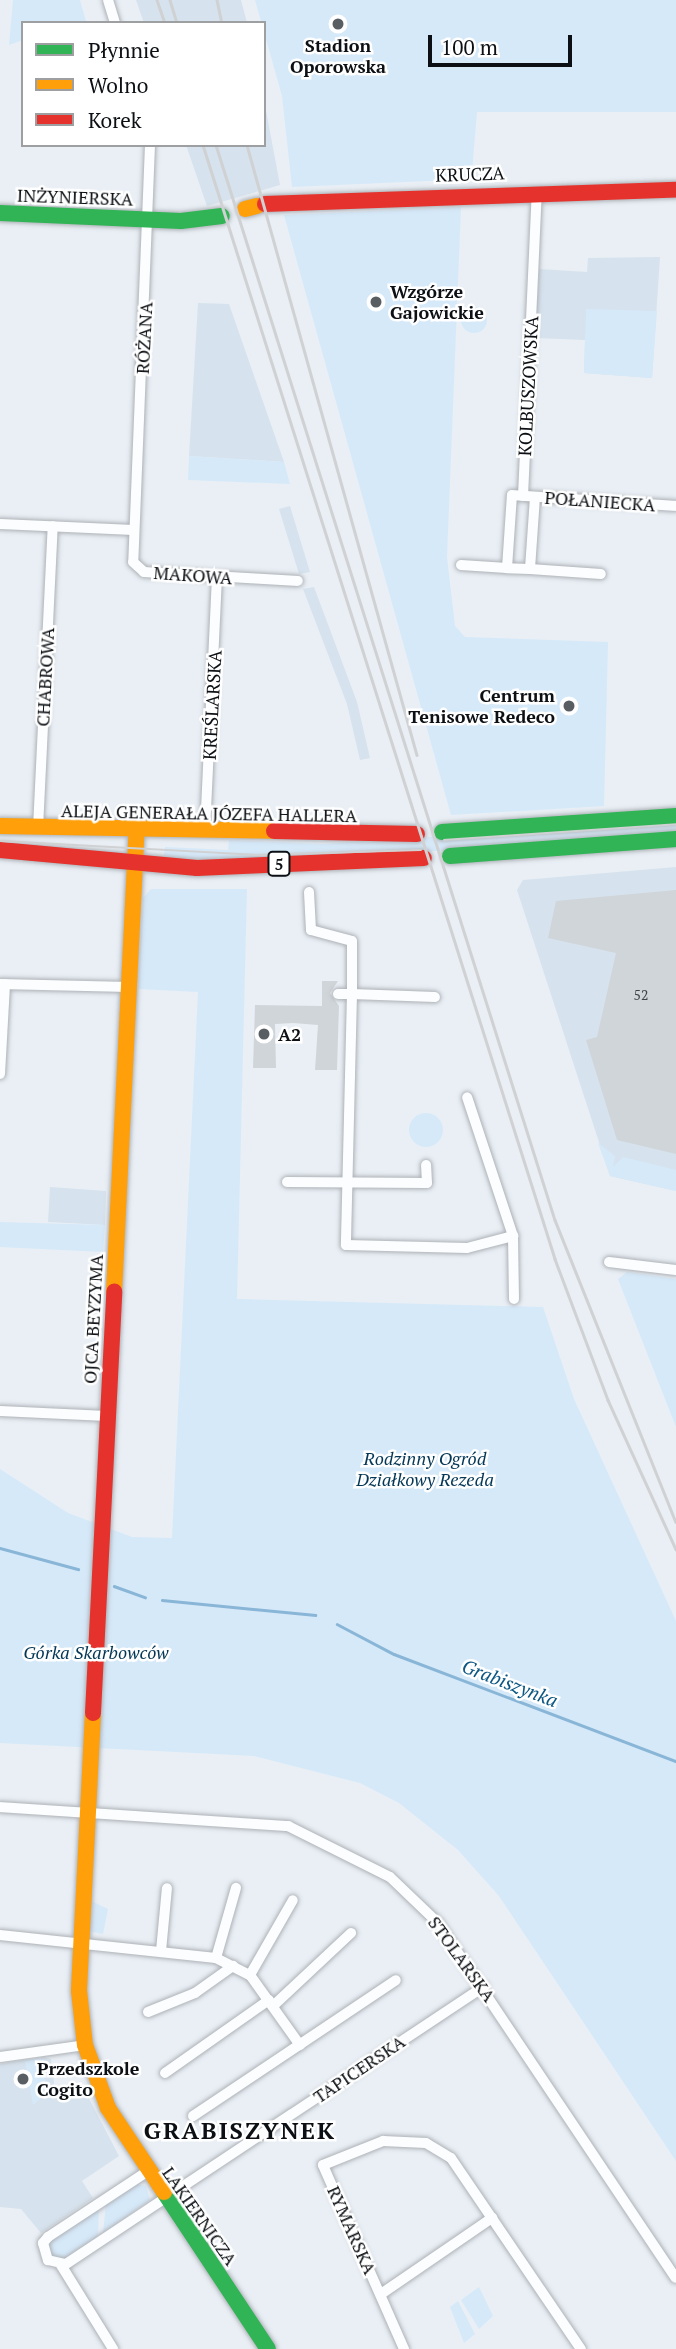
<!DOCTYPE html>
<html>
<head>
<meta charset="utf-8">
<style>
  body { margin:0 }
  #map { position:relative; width:676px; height:2349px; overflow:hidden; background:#e9eff5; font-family:"PT Serif",serif }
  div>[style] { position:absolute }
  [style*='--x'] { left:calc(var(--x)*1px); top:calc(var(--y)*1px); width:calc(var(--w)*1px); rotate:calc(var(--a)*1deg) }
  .built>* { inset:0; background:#d6e2ed }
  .green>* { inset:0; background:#d6e9f9 }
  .round { border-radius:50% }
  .stream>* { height:2.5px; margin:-1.25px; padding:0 1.25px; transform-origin:1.25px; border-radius:1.25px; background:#89b6d7 }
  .building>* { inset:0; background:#d0d5d9 }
  .roads { filter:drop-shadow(0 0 2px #aeb2b7) drop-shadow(0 0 2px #aeb2b7) }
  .street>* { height:10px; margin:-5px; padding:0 5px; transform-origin:5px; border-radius:5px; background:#fcfdfe }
  .fast>* { height:16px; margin:-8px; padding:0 8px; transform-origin:8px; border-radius:8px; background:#30b455 }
  .slow>* { height:16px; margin:-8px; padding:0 8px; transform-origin:8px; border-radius:8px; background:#ff9f0a }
  .jam>* { height:16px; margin:-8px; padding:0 8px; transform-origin:8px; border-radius:8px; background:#e5322d }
  .tram>* { height:2px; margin:-1px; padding:0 1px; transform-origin:1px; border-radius:1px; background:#d0d1d3 }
  .rail>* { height:2.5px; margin:-1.25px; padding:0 1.25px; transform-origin:1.25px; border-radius:1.25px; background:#d0d1d3 }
  .dots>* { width:19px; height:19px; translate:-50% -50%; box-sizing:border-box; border:4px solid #fff; border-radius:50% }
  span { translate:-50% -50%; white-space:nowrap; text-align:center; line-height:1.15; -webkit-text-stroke:5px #fff; paint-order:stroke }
  .number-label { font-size:14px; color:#3f4347 }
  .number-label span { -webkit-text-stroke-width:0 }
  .shield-label span { padding:2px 5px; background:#fff; border:2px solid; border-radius:5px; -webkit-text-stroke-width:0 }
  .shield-label { font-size:16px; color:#0c1014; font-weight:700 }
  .poi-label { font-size:18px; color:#0c1014; font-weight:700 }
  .left { translate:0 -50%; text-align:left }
  .right { translate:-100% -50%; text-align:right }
  .street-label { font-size:18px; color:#0c1014 }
  .park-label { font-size:18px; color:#043756; font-style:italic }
  .water-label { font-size:19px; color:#0c5783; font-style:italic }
  .district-label { font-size:24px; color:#0c1014; font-weight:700; letter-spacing:2px }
  .legend { position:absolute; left:21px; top:21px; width:245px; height:126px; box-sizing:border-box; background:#fff; border:2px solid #9e9fa1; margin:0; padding:9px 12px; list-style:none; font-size:21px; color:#0c1014 }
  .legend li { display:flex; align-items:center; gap:14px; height:35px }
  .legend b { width:35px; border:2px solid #9e9fa1 }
  .scale { position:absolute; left:428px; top:35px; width:144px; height:32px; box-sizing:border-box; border:4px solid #0c1014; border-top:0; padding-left:9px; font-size:21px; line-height:24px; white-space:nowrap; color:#0c1014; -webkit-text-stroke:5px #fff; paint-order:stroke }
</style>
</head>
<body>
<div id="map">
  <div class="built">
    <div style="clip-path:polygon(136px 0,241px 0,247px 23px,144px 23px)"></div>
    <div style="clip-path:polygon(264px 100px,280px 185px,207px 206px,186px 145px,264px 145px)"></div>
    <div style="clip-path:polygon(660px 257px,652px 378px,584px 373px,585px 340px,535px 338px,539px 269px,587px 272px,588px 258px)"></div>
    <div style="clip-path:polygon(198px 303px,229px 304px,284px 462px,189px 456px)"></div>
    <div style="clip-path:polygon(290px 506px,310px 572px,299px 574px,279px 509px)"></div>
    <div style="clip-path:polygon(314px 587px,357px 702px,370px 758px,360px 760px,347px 704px,303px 589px)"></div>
    <div style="clip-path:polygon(676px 867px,676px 1191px,610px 1176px,517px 890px,523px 880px)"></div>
    <div style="clip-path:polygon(50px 1187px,106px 1191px,105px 1225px,48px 1222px)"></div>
    <div style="clip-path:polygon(44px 2057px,51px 2059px,56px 2098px,85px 2091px,119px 2156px,82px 2181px,93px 2198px,41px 2233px,21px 2209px,0 2207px,0 2064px)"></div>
  </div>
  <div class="green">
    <div style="clip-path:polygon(13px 0,80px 0,86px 21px,23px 23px,23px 40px,9px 45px)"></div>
    <div style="clip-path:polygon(255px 0,676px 0,676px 112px,477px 112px,472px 172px,449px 167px,450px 180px,292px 187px,282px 96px)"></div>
    <div style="clip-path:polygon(461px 207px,447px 557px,455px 626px,465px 637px,608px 642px,604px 806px,451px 815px,284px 215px)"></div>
    <div class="round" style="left:461px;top:307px;width:26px;height:26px"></div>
    <div style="clip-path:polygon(586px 309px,657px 311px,652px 378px,584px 373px)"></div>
    <div style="clip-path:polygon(189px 456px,284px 462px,290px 484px,188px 480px)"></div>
    <div style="clip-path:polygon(676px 821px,676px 833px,490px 849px,163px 861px,165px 847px,228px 850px,229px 840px,322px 844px)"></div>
    <div style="clip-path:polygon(151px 889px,247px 889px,237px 1299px,543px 1307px,574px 1399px,676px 1621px,676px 2161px,499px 1896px,458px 1850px,399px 1803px,360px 1783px,254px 1756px,0 1743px,0 1469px,68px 1513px,132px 1537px,172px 1538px,198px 992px,138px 989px,143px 898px)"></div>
    <div class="round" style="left:409px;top:1113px;width:34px;height:34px"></div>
    <div style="clip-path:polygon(598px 1143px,615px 1156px,613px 1167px,623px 1157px,676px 1170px,676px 1191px,610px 1176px)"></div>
    <div style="clip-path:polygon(0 1222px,105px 1225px,103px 1252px,0 1247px)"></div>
    <div style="clip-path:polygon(627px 1272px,676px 1279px,676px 1427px,618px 1279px)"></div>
    <div style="clip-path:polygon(89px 1900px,108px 1909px,103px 1934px,89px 1931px)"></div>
    <div style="clip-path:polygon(41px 2058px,47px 2093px,33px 2105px,25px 2061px)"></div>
    <div style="clip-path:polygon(136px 2184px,146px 2186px,150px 2200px,103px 2233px,106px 2204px)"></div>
    <div style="clip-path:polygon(99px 2209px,98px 2236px,64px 2259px,53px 2257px,48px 2247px,55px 2237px)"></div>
    <div style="clip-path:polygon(479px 2287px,493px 2316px,479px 2329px,461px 2300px)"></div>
    <div style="clip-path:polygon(458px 2301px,475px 2334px,464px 2343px,450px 2307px)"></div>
  </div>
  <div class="stream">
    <div style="--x:0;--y:1548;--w:81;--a:15.1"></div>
    <div style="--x:114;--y:1586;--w:33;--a:20"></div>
    <div style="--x:162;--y:1600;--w:154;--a:5.6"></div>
    <div style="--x:337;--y:1624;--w:64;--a:27.8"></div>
    <div style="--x:394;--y:1654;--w:302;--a:20.8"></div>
  </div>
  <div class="building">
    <div style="clip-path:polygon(676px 890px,676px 1154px,617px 1140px,586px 1040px,597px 1037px,616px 953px,548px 938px,556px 901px)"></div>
    <div style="clip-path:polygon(322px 981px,338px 981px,330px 993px,339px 1006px,337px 1070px,315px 1070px,318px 1025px,293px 1023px,275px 1024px,276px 1068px,253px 1068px,255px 1005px,322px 1006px)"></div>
  </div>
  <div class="roads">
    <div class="street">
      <div style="--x:108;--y:0;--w:24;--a:73"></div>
      <div style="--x:150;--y:145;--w:417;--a:92.3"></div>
      <div style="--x:133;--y:562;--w:15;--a:42"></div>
      <div style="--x:144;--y:572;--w:154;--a:3.3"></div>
      <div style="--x:523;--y:496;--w:304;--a:-87.4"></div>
      <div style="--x:535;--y:497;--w:72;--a:94"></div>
      <div style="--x:530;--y:569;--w:23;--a:-178"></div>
      <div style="--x:507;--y:568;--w:73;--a:-86.1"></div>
      <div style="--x:512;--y:495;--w:164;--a:3.8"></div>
      <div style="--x:0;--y:524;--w:134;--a:2.6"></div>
      <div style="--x:461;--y:565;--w:46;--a:3.7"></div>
      <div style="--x:530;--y:569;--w:71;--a:4"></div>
      <div style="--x:38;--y:828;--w:302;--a:-87.2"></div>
      <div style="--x:205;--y:831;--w:252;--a:-87.3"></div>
      <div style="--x:309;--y:892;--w:38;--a:87"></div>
      <div style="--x:311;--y:930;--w:42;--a:15"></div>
      <div style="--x:352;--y:941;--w:53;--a:90"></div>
      <div style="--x:352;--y:994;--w:83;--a:2.1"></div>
      <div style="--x:0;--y:984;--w:129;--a:1.3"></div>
      <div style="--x:338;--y:994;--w:14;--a:0"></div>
      <div style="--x:352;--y:994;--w:251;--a:91.4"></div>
      <div style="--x:346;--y:1245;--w:121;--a:1.4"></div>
      <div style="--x:467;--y:1248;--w:48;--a:-14.6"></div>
      <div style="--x:513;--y:1236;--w:146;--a:-108.3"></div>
      <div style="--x:0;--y:1074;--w:90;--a:-86.8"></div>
      <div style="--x:287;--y:1182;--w:140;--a:0.4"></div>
      <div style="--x:427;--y:1183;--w:18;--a:-93"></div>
      <div style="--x:513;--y:1236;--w:63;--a:89.1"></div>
      <div style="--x:609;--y:1262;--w:67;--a:6.8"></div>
      <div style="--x:0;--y:1411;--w:107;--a:2.7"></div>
      <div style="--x:0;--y:1807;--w:289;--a:3.8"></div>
      <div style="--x:288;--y:1826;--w:114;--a:26.6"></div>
      <div style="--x:390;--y:1877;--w:66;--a:43.8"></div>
      <div style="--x:438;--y:1923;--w:427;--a:56.2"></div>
      <div style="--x:0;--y:1935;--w:217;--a:6.1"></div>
      <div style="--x:216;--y:1958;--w:38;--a:27"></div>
      <div style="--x:250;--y:1975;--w:86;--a:54.5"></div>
      <div style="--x:161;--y:1951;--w:63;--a:-84.6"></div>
      <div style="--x:216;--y:1958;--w:73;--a:-74.1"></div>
      <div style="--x:250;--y:1975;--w:86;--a:-60.2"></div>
      <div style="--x:273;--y:2006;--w:107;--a:-43.1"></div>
      <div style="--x:148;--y:2012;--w:51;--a:-22"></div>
      <div style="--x:195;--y:1993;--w:47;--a:-35.4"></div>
      <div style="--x:0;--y:2057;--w:86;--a:-8"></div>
      <div style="--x:165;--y:2073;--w:127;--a:-35.1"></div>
      <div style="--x:193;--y:2116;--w:244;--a:-33.8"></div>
      <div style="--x:145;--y:2173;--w:116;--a:146.6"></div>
      <div style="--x:48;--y:2237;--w:8;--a:130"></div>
      <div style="--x:43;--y:2243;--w:18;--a:74"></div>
      <div style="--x:48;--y:2260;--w:18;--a:13"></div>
      <div style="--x:66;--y:2264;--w:501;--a:-33.59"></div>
      <div style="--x:61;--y:2265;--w:99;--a:58.2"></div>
      <div style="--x:381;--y:2294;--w:135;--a:-34.4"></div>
      <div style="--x:404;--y:2349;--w:201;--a:-113.8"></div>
      <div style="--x:323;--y:2165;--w:65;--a:-21.8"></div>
      <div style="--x:383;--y:2141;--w:43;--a:2.7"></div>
      <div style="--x:426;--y:2143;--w:29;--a:31"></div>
      <div style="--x:451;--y:2158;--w:231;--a:55.8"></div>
    </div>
    <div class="fast">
      <div style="--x:0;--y:213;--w:181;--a:2.5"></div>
      <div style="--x:181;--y:221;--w:41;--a:-7"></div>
      <div style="--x:442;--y:832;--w:235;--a:-3.9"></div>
      <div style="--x:450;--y:856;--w:227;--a:-4.3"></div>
      <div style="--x:164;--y:2192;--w:188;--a:56.5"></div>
    </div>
    <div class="slow">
      <div style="--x:245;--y:209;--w:12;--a:-14"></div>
      <div style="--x:0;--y:826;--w:274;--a:1"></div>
      <div style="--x:114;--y:1292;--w:466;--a:-87.2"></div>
      <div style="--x:93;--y:1713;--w:278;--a:92.9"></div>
      <div style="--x:79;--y:1991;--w:54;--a:83.7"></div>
      <div style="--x:85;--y:2045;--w:67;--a:69.9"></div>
      <div style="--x:108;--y:2108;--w:101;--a:56.3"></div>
    </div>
    <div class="jam">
      <div style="--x:265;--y:204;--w:411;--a:-2"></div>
      <div style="--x:274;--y:831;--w:143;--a:1.2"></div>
      <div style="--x:0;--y:850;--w:198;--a:5.2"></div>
      <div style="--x:197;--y:868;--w:227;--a:-2.5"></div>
      <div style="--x:93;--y:1713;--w:422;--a:-87.1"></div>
    </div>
  </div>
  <div class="tram">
    <div style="--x:444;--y:840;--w:233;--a:-3.9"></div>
    <div style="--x:0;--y:841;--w:255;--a:3.1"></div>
    <div style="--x:255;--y:855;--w:166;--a:-1.7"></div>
  </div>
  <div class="rail">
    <div style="--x:157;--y:0;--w:24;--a:71"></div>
    <div style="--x:170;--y:0;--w:24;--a:73"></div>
    <div style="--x:217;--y:0;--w:24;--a:78"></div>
    <div style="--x:203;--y:145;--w:1168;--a:72.46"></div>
    <div style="--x:555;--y:1259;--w:151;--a:69.4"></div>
    <div style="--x:608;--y:1400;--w:164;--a:65.5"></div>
    <div style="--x:216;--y:145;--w:1127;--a:72.5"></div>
    <div style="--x:555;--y:1220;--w:325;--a:68.2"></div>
    <div style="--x:247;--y:145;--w:633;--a:74.43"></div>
  </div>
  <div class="dots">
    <div style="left:338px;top:24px;background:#595e63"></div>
    <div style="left:376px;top:302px;background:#595e63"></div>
    <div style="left:569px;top:706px;background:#595e63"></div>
    <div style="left:264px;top:1034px;background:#595e63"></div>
    <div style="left:23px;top:2079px;background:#595e63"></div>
  </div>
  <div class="number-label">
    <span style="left:641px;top:995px">52</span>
  </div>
  <div class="shield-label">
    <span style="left:279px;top:864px">5</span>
  </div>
  <div class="poi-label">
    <span style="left:338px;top:56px">Stadion<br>Oporowska</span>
    <span class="left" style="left:390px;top:302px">Wzgórze<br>Gajowickie</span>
    <span class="right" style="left:555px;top:706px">Centrum<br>Tenisowe Redeco</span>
    <span class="left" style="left:278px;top:1034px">A2</span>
    <span class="left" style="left:37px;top:2079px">Przedszkole<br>Cogito</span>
  </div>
  <div class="street-label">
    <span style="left:470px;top:174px;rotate:-2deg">KRUCZA</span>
    <span style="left:75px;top:197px;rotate:2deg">INŻYNIERSKA</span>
    <span style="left:144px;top:338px;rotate:-87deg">RÓŻANA</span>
    <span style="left:528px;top:386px;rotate:-87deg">KOLBUSZOWSKA</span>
    <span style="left:600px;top:501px;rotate:4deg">POŁANIECKA</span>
    <span style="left:193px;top:575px;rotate:4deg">MAKOWA</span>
    <span style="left:45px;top:677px;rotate:-87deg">CHABROWA</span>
    <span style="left:212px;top:705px;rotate:-87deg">KREŚLARSKA</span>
    <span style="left:209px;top:813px;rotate:1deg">ALEJA GENERAŁA JÓZEFA HALLERA</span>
    <span style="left:93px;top:1319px;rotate:-87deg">OJCA BEYZYMA</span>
    <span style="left:462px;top:1959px;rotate:54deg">STOLARSKA</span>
    <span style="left:359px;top:2069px;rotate:-34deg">TAPICERSKA</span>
    <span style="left:200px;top:2216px;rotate:55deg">LAKIERNICZA</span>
    <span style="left:352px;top:2230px;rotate:66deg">RYMARSKA</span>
  </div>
  <div class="park-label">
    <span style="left:425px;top:1469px">Rodzinny Ogród<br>Działkowy Rezeda</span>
    <span style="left:96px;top:1652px">Górka Skarbowców</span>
  </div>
  <div class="water-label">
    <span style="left:510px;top:1683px;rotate:21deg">Grabiszynka</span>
  </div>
  <div class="district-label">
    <span style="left:240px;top:2131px">GRABISZYNEK</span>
  </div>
  <ul class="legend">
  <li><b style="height:9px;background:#30b455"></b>Płynnie</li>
  <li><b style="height:9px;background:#ff9f0a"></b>Wolno</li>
  <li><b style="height:9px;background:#e5322d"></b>Korek</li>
  </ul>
  <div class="scale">100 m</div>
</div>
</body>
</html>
